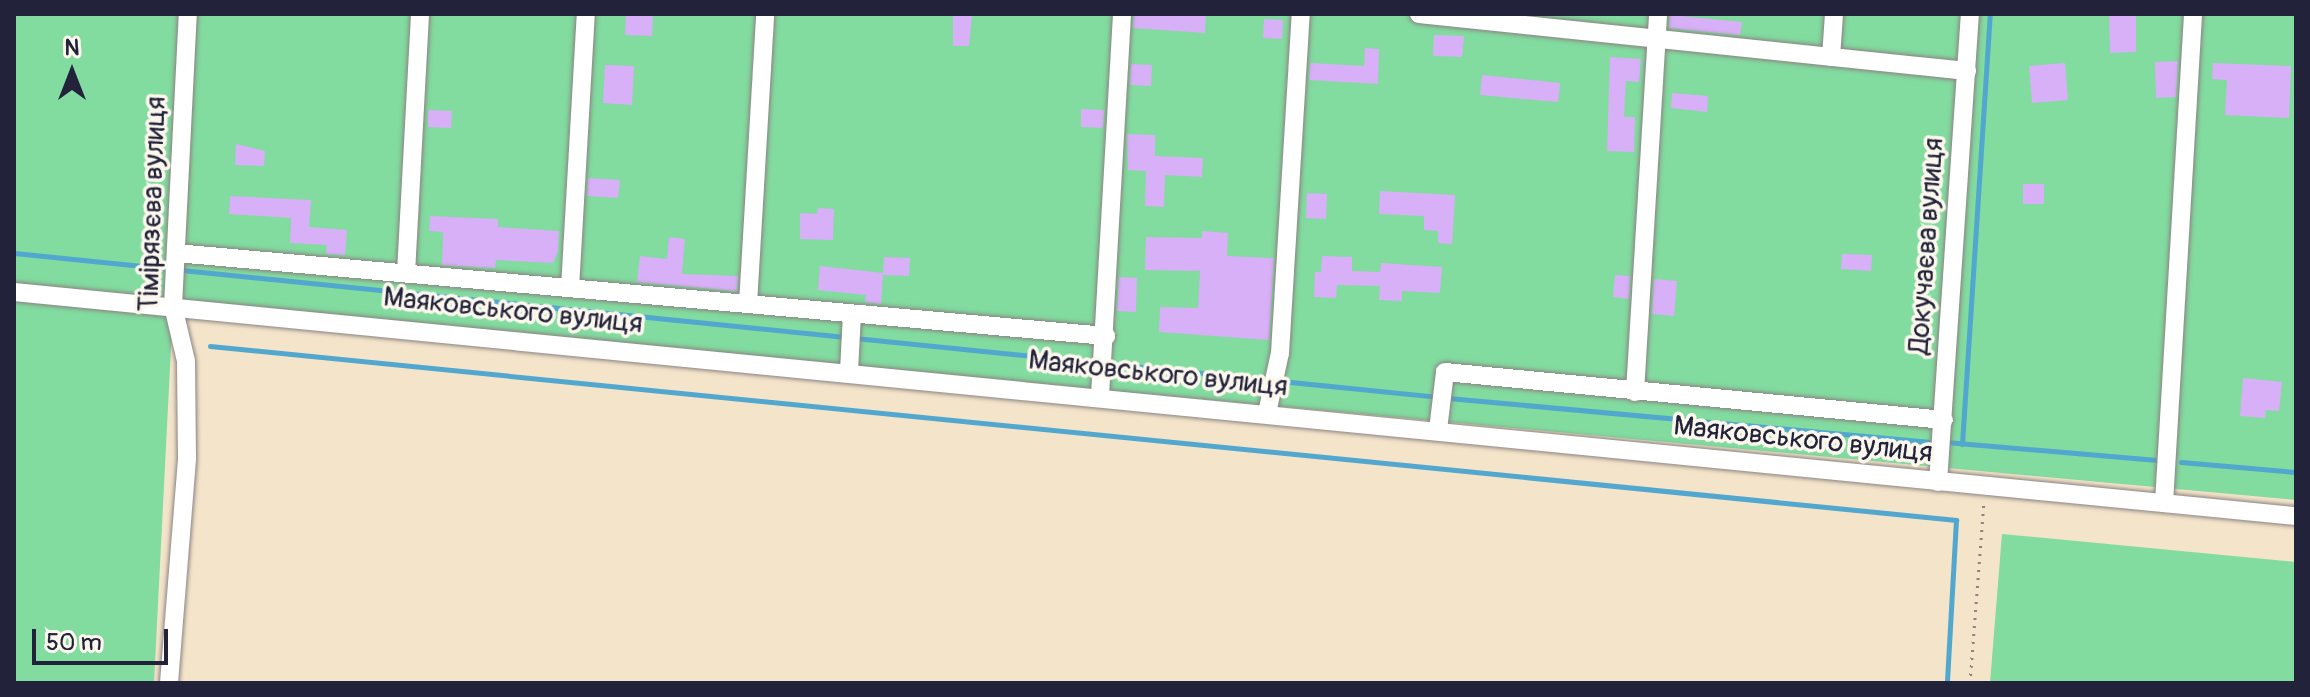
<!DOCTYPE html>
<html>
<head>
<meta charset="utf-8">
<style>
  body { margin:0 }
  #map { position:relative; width:2310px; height:697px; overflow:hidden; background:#f4e4ca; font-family:Pangolin,sans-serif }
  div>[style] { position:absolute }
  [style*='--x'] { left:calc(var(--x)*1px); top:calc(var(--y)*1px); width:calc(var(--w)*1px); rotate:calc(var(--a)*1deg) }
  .green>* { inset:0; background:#82db9f }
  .stream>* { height:5px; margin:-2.5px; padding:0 2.5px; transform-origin:2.5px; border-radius:2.5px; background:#51a7ce }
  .building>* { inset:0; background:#d8b0f7 }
  .path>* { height:3px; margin-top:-1.5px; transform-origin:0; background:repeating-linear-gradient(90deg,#8b8382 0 2px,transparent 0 8px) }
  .roads { filter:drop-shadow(0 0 2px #8b8382) drop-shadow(0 0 2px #8b8382) }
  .minor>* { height:18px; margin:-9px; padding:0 9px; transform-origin:9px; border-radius:9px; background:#fff }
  span { translate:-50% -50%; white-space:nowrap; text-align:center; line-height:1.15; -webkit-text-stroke:7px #fbf7ec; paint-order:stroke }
  .street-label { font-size:28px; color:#22223b }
  .frame { position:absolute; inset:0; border:16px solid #22223b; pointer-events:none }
  .north { position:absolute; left:32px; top:32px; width:80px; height:80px; -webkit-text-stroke:6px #fbf7ec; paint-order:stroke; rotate:0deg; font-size:22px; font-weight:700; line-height:32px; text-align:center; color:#22223b }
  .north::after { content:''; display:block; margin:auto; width:28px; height:36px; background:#22223b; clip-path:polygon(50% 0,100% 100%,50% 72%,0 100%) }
  .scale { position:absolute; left:32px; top:629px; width:136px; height:36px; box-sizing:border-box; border:4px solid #22223b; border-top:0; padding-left:10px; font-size:24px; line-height:28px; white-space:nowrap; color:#22223b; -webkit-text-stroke:6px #fbf7ec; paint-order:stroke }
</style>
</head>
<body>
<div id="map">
  <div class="green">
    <div style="clip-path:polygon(14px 14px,2296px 14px,2296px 500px,14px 290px)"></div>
    <div style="clip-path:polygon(14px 294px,173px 308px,154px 683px,14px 683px)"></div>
    <div style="clip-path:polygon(2002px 534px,2296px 562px,2296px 683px,1990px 683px)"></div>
  </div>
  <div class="stream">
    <div style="--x:14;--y:253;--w:1431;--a:5.77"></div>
    <div style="--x:210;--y:346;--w:1755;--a:5.69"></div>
    <div style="--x:1956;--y:520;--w:163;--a:93.2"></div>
    <div style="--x:1448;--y:398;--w:490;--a:5.2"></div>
    <div style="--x:1946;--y:442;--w:209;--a:4.9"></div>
    <div style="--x:1962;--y:444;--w:431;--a:-86.3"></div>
    <div style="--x:2181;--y:462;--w:115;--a:5"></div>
  </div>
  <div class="building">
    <div style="clip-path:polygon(626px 14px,653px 14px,652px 36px,625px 35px)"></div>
    <div style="clip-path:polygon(953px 14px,972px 14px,969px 46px,953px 46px)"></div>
    <div style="clip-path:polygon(1134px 14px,1206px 14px,1205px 33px,1133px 28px)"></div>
    <div style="clip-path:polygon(2109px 14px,2136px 14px,2136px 52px,2110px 53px)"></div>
    <div style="clip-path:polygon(1670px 15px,1742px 22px,1740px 35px,1669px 28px)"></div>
    <div style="clip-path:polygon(1264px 19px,1283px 20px,1282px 39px,1263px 38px)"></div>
    <div style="clip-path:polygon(1434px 35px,1464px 36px,1462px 57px,1433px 56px)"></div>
    <div style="clip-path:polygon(1365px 48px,1379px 49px,1378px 84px,1309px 80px,1310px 63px,1364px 66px)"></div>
    <div style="clip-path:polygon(1610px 57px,1641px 59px,1639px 82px,1626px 81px,1624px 117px,1635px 117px,1634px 152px,1607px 151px)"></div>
    <div style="clip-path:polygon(2178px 61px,2176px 97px,2156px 98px,2155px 62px)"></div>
    <div style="clip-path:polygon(2065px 63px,2068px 100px,2032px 103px,2029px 66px)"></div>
    <div style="clip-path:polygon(2213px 63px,2291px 66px,2289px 118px,2225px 115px,2227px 80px,2212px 79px)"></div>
    <div style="clip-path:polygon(1131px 64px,1152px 65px,1151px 86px,1130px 85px)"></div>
    <div style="clip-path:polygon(605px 65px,634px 66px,632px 105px,603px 103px)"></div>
    <div style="clip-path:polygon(1482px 75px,1560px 83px,1558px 102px,1480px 95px)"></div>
    <div style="clip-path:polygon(1672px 93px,1708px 96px,1707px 112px,1671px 108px)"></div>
    <div style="clip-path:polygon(1081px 109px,1104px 110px,1103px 128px,1081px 127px)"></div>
    <div style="clip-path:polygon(428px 110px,452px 111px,451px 128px,428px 127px)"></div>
    <div style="clip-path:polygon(1127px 134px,1155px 135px,1155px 156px,1203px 158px,1202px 177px,1165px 175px,1164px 207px,1145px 206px,1146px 171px,1128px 170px)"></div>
    <div style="clip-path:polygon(236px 144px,265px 151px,264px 166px,235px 165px)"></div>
    <div style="clip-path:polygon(588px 178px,620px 180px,618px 198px,587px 196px)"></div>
    <div style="clip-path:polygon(2023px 184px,2044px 184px,2044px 204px,2023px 204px)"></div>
    <div style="clip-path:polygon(1380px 191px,1455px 195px,1452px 244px,1438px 243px,1438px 231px,1424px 230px,1424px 216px,1379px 214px)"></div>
    <div style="clip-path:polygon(1307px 193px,1327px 194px,1326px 219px,1306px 218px)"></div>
    <div style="clip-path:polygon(230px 196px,311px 200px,309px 227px,347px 230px,345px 255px,326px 254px,327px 245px,290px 243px,291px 218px,229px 214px)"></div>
    <div style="clip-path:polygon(818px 208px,834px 209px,833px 240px,800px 239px,800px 213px,817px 214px)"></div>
    <div style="clip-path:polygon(430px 216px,498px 219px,498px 227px,559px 231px,558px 251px,553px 263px,496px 260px,495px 268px,442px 265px,443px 232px,429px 231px)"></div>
    <div style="clip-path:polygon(1202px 231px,1228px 233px,1227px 256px,1274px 258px,1269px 340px,1159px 332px,1160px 307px,1198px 308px,1200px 271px,1145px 270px,1146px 237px,1202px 238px)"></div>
    <div style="clip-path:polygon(669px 237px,685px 239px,682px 274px,738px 276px,737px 291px,637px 282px,640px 256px,667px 259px)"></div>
    <div style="clip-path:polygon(1842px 254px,1872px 255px,1871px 271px,1841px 269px)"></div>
    <div style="clip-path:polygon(1322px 256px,1352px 257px,1352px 271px,1380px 272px,1381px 263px,1442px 267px,1440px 293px,1402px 291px,1402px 301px,1379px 300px,1380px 286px,1337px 285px,1336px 298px,1314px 297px,1315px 272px,1321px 272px)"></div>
    <div style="clip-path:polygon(884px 257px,910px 258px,909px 276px,883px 275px,881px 304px,865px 302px,866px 295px,818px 290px,820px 266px,883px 273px)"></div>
    <div style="clip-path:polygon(1615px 275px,1630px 276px,1629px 299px,1613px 297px)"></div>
    <div style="clip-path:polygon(1119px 277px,1137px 278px,1136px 312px,1117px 311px)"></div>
    <div style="clip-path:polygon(1654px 279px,1677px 281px,1674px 316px,1652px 314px)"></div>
    <div style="clip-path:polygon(2243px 378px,2282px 382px,2279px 411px,2266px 410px,2265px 418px,2240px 416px)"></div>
  </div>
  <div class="path">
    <div style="--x:1970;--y:683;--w:181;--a:-85.6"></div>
  </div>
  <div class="roads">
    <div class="minor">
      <div style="--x:1419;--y:14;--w:551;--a:5.94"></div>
      <div style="--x:1831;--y:57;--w:43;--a:-86"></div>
      <div style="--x:176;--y:253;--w:934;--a:5.1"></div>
      <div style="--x:406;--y:273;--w:259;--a:-86.9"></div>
      <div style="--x:570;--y:288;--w:274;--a:-86.7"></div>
      <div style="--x:14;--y:292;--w:2293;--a:5.61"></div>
      <div style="--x:748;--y:304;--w:290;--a:-86.6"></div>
      <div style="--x:849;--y:371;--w:57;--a:-87"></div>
      <div style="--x:1635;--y:392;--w:379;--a:-86.5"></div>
      <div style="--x:1100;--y:396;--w:383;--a:-86.7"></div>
      <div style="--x:1267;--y:413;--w:61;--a:-77.8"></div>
      <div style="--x:1280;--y:353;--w:340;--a:-86.5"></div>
      <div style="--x:1438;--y:430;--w:58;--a:-83.1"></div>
      <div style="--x:1445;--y:372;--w:501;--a:5.49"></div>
      <div style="--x:1938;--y:482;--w:469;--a:-86.1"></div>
      <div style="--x:2164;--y:503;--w:490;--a:-86.6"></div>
      <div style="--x:169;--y:683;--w:226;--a:-85.4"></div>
      <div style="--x:187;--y:458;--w:97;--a:-90.6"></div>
      <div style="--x:186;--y:361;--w:57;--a:-103.3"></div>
      <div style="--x:173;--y:306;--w:292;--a:-87.1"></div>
    </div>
  </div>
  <div class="street-label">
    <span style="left:153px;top:204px;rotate:-88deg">Тімірязєва вулиця</span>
    <span style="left:1927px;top:246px;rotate:-86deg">Докучаєва вулиця</span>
    <span style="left:513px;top:311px;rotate:6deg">Маяковського вулиця</span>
    <span style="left:1158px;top:374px;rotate:6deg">Маяковського вулиця</span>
    <span style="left:1803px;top:440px;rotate:6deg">Маяковського вулиця</span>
  </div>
  <div class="frame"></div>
  <div class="north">N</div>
  <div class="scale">50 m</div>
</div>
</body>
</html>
